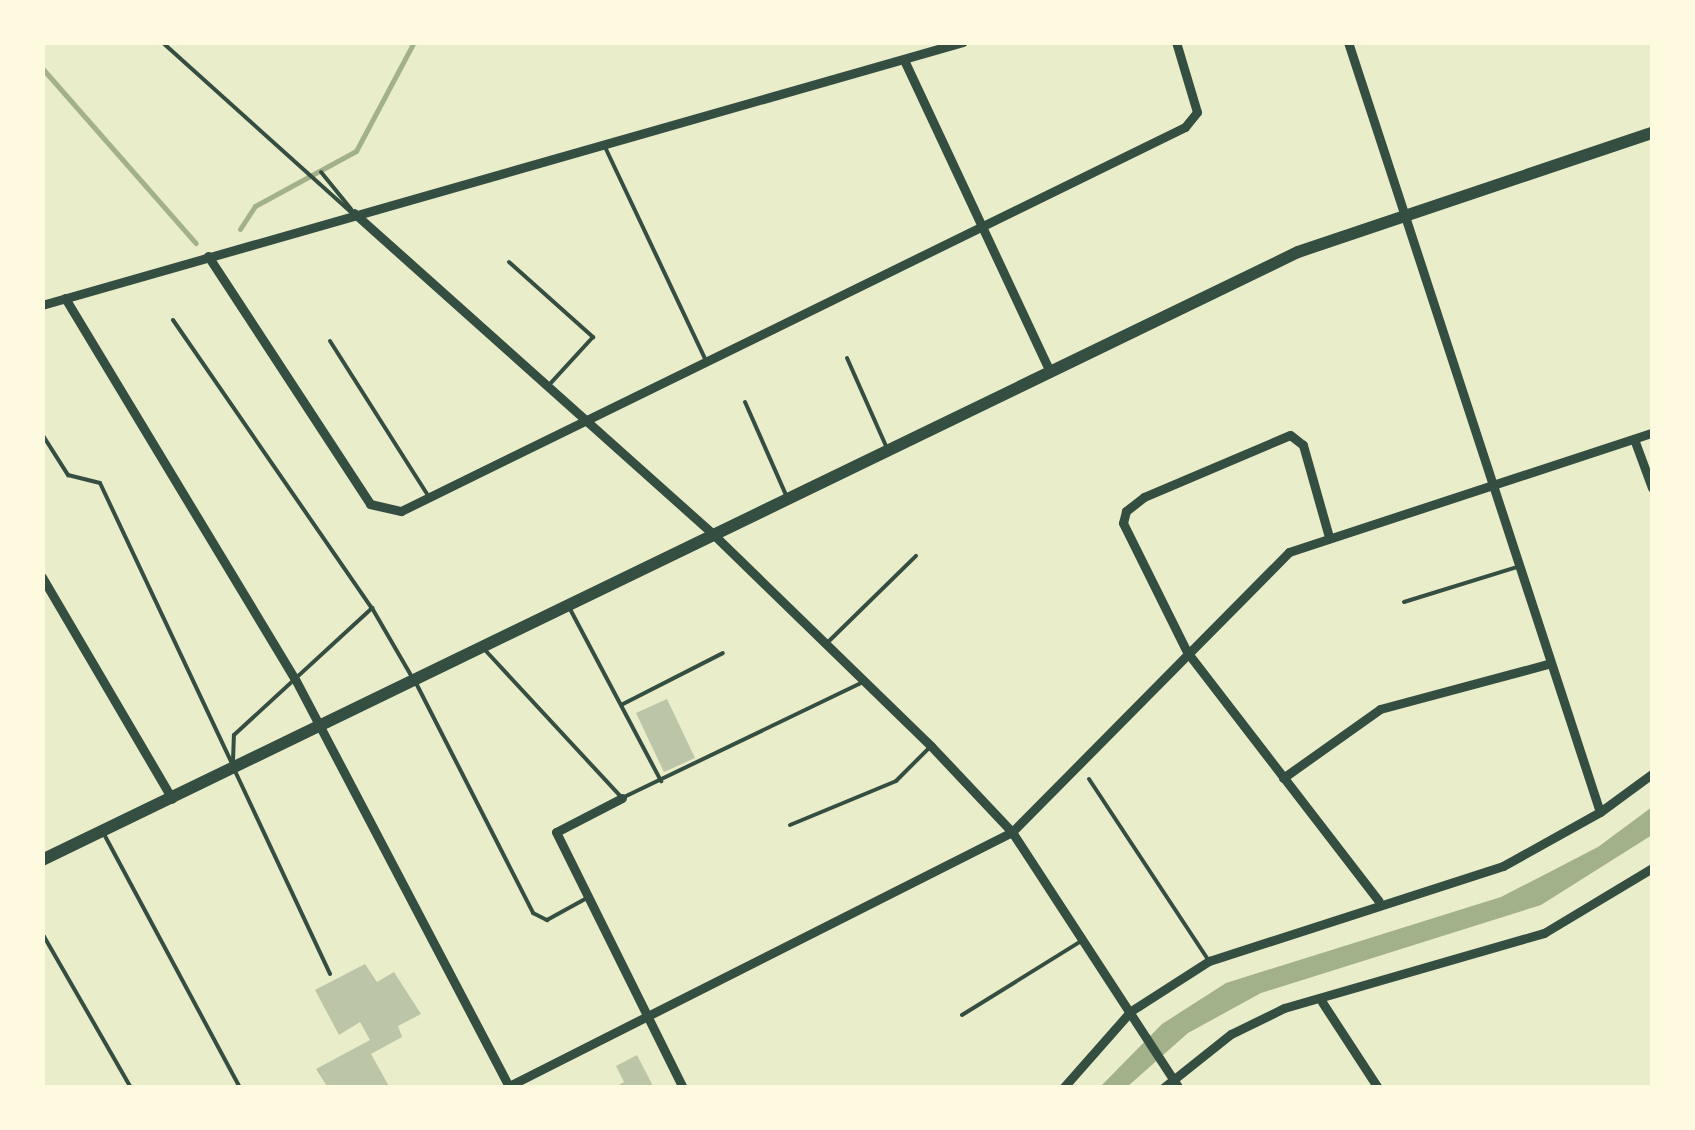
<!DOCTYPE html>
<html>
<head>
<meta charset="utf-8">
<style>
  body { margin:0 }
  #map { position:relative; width:1695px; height:1130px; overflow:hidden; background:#e9edc9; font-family:"Asap Condensed",sans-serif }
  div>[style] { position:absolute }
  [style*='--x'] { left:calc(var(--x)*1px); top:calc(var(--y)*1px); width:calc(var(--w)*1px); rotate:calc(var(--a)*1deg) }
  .water>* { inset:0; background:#a3b18a }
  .stream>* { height:5px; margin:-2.5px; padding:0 2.5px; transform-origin:2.5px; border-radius:2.5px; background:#a3b18a }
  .building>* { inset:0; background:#bcc5a7 }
  .service>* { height:4px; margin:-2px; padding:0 2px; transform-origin:2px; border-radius:2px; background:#344e41 }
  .minor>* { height:9px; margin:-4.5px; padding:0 4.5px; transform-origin:4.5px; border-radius:4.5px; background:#344e41 }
  .secondary>* { height:12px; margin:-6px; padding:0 6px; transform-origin:6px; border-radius:6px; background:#344e41 }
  span { translate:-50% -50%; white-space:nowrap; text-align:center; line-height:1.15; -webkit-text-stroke:9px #fefae0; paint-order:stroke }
  .frame { position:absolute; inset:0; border:45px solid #fefae0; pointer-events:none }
</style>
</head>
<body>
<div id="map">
  <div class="water">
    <div style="clip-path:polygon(1652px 807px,1652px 835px,1541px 905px,1261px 993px,1188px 1033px,1127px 1087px,1099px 1088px,1162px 1024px,1226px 983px,1501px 897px,1598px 847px)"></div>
  </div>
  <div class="stream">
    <div style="--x:42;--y:68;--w:233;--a:48.7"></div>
    <div style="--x:240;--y:229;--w:27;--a:-57"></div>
    <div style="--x:255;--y:206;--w:115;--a:-28.6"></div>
    <div style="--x:356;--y:151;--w:123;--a:-62"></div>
  </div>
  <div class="building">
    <div style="clip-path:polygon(667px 699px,695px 758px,664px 772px,636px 713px)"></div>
    <div style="clip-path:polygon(365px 964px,377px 982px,394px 972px,421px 1014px,398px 1026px,402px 1037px,371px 1054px,390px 1088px,328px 1088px,316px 1069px,370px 1040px,360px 1022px,339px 1035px,315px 990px)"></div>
    <div style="clip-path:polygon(637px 1055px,654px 1088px,614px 1088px,624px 1082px,616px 1066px)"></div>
  </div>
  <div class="service">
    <div style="--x:162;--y:42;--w:253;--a:42"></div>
    <div style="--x:605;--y:147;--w:234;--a:64.7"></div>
    <div style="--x:321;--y:172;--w:48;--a:51"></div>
    <div style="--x:509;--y:262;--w:113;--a:41.8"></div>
    <div style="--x:593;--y:337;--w:65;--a:132.5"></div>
    <div style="--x:173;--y:320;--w:350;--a:55.4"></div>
    <div style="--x:372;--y:608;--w:80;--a:59.9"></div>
    <div style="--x:330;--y:341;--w:185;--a:57.6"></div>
    <div style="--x:847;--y:358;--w:96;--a:66.1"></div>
    <div style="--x:745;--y:402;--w:102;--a:66.2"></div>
    <div style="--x:42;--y:434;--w:49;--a:57.6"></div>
    <div style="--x:68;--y:475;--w:33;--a:14"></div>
    <div style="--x:100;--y:483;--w:308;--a:64.8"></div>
    <div style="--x:1404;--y:602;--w:118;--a:-17.2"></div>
    <div style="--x:570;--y:609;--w:195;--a:62.1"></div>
    <div style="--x:826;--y:644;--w:126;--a:-44.4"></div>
    <div style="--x:485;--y:650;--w:202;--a:47.2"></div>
    <div style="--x:622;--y:798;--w:267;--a:-25.7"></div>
    <div style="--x:417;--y:685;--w:256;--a:63"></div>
    <div style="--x:533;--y:913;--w:16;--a:27"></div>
    <div style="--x:547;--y:920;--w:43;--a:-28.9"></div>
    <div style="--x:623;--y:704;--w:112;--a:-27"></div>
    <div style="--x:233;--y:761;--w:26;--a:-88"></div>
    <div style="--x:234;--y:735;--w:188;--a:-42.6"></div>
    <div style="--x:235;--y:771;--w:224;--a:64.9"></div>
    <div style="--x:1089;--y:779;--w:218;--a:56.6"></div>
    <div style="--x:790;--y:825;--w:115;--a:-22.5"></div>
    <div style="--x:896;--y:781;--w:49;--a:-45"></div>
    <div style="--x:105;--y:836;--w:286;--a:61.8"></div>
    <div style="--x:42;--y:933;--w:179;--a:60.1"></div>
    <div style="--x:962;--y:1015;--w:142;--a:-31.8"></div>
  </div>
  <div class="minor">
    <div style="--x:1348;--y:42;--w:810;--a:71.88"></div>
    <div style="--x:904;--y:60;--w:344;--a:64.9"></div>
    <div style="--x:354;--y:213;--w:483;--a:41.8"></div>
    <div style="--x:714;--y:535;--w:303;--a:44.2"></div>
    <div style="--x:931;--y:746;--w:118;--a:46.7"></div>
    <div style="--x:1012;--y:832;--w:306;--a:56.9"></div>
    <div style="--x:208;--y:256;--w:296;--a:56.8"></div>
    <div style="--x:370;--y:504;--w:32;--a:13"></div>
    <div style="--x:401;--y:511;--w:873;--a:-26.1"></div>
    <div style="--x:1185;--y:127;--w:19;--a:-51"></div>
    <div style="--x:1197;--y:112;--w:73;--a:-106.7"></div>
    <div style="--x:65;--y:298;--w:443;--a:58.9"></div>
    <div style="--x:294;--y:677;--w:464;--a:62.3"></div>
    <div style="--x:42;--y:305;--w:958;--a:-15.94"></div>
    <div style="--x:1634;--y:439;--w:52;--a:69.8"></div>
    <div style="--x:1329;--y:537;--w:96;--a:-105.8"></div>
    <div style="--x:1303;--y:445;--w:16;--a:-142"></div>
    <div style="--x:1290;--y:435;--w:159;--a:157"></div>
    <div style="--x:1144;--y:497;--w:23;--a:142"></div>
    <div style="--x:1126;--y:511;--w:12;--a:104"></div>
    <div style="--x:1123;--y:523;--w:144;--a:63.6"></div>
    <div style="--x:1187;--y:652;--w:314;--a:52.4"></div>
    <div style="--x:42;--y:577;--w:257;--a:59.6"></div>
    <div style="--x:1283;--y:778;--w:119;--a:-35.4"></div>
    <div style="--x:1380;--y:709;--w:174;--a:-15"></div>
    <div style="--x:622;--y:798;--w:74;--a:152.7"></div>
    <div style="--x:556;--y:832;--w:286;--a:63.6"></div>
    <div style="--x:1322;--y:1002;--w:103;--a:56.9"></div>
    <div style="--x:505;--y:1088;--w:568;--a:-26.79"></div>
    <div style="--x:1012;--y:832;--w:394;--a:-45.3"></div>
    <div style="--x:1289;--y:552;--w:382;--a:-18.2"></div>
    <div style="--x:1063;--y:1088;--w:103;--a:-48.6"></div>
    <div style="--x:1131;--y:1011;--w:93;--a:-32.7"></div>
    <div style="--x:1209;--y:961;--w:309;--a:-17.9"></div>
    <div style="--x:1503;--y:866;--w:111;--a:-29.1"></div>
    <div style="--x:1600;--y:812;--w:64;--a:-36.2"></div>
    <div style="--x:1163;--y:1088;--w:87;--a:-38.5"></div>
    <div style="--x:1231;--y:1034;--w:59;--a:-26.1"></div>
    <div style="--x:1284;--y:1008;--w:271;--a:-16.1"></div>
    <div style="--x:1544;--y:933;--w:126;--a:-31"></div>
  </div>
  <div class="secondary">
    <div style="--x:42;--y:860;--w:1395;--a:-25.83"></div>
    <div style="--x:1298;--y:252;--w:373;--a:-18.6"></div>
  </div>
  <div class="frame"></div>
</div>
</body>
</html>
